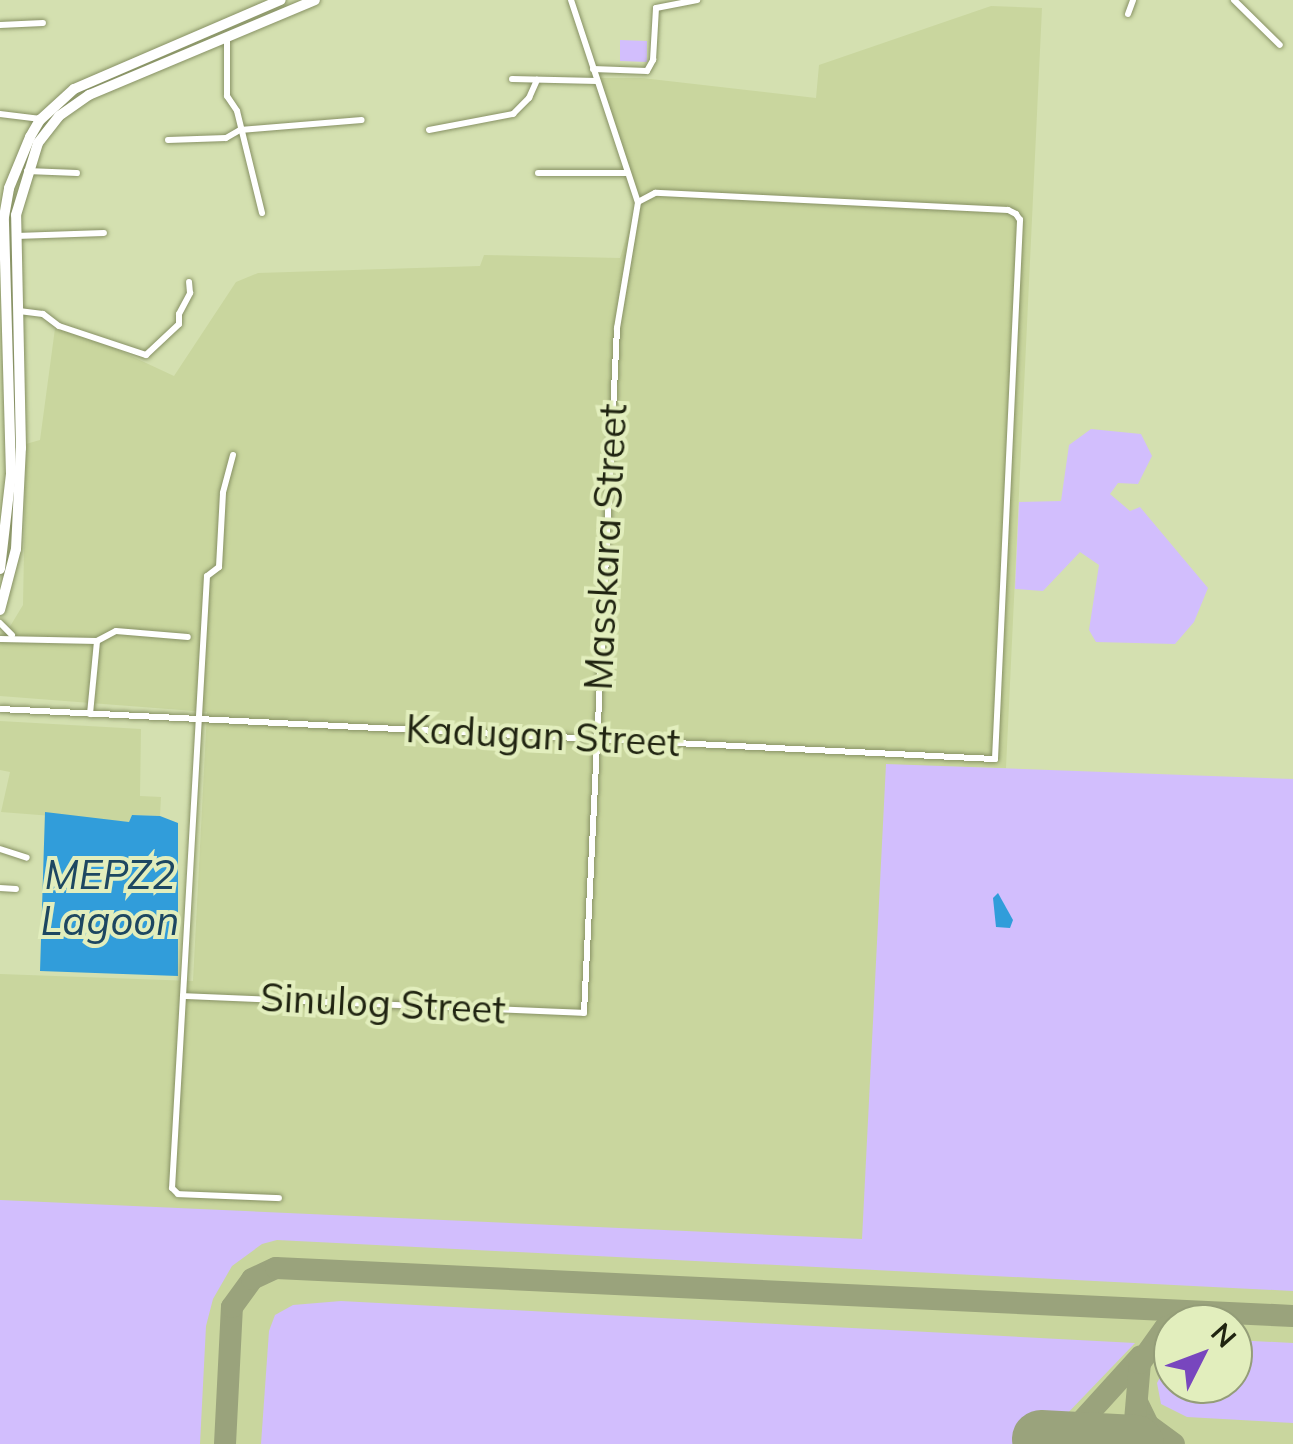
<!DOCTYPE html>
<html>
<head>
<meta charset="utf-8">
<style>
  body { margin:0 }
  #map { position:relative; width:1293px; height:1444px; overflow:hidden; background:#d4e0b0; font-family:Mulish,sans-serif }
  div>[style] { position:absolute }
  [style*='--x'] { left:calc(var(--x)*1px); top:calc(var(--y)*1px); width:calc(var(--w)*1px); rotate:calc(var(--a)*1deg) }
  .built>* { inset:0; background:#c9d69e }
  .green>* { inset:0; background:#d2befd }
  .water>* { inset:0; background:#319dda }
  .taxiway>* { height:22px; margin:-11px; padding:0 11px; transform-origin:11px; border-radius:11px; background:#9aa37c }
  .runway>* { height:58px; margin:-29px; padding:0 29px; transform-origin:29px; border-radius:29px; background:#9aa37c }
  .roads { filter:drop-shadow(0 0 2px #879164) drop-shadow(0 0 2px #879164) }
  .minor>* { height:6px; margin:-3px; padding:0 3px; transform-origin:3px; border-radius:3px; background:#fff }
  .primary>* { height:10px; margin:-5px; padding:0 5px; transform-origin:5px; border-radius:5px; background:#fff }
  span { translate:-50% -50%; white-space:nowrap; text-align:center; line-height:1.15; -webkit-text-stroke:8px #e2eebd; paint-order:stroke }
  .street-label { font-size:38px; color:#202411 }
  .water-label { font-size:40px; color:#1d4761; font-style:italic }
  .north { position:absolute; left:1153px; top:1304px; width:100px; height:100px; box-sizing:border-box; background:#e2eebd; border:2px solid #949d78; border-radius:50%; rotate:48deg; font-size:28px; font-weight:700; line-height:40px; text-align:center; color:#202411 }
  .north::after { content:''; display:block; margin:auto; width:35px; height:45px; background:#7846be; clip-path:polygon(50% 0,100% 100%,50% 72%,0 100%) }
</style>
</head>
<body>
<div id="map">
  <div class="built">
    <div style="clip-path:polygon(evenodd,991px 6px,1042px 8px,1006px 768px,886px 765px,1293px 1261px,1293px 1444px,0 1444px,0 974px,193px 981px,207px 712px,0 696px,0 643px,23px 605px,26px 444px,40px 440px,56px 321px,174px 376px,236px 282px,258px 273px,480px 266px,484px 255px,620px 258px,639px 197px,600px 78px,642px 78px,816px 98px,819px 65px,991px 6px,1173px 1324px,1233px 1324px,1233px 1384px,1173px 1384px,1173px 1324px)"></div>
    <div style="clip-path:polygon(0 721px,141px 729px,140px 796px,161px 797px,160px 816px,132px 815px,129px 822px,1px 812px,10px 772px,0 770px)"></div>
  </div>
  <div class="green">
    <div style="clip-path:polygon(620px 40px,647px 41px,647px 62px,620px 61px)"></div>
    <div style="clip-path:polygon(1091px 429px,1141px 434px,1152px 456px,1138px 484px,1118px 483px,1110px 494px,1130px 511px,1140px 507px,1208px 588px,1194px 622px,1175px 644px,1096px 642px,1089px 630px,1099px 565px,1080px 552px,1043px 591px,1015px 589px,1019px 502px,1061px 501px,1069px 445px)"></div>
    <div style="clip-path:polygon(886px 764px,1293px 779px,1293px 1291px,277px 1240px,262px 1244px,232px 1266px,213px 1299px,206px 1326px,200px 1444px,0 1444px,0 1200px,862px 1239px)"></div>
    <div style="clip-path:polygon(341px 1301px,1135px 1343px,1038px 1444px,261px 1444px,269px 1331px,275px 1315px,293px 1305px)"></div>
    <div style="clip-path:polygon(1233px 1340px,1293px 1343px,1293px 1423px,1187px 1417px,1161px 1404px,1157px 1383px,1173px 1352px,1173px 1384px,1233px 1384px)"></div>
  </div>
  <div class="water">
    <div style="clip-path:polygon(45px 812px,129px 822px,132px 815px,160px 816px,178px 823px,178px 976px,40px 971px)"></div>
    <div style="clip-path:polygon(998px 893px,1013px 920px,1010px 928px,996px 927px,993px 898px)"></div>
  </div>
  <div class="taxiway">
    <div style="--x:1137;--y:1402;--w:25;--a:64"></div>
    <div style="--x:1148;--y:1425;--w:32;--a:36"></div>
    <div style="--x:225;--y:1444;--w:137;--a:-87.1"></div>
    <div style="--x:232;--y:1307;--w:34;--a:-54"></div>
    <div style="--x:252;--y:1279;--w:26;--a:-25"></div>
    <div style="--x:276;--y:1268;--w:1018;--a:2.7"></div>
    <div style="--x:1061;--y:1444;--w:118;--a:-47.8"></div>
    <div style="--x:1133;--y:1444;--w:81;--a:-85.1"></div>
    <div style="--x:1140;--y:1363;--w:43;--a:-54.5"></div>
    <div style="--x:1165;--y:1328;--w:36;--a:-24"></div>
  </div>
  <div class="runway">
    <div style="--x:1041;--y:1439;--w:94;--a:3"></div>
  </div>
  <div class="roads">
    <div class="minor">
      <div style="--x:571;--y:0;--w:213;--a:71.7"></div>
      <div style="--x:1234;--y:0;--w:64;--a:44.4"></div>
      <div style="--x:1128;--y:14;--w:15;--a:-70"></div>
      <div style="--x:0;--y:25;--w:43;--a:-2.7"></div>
      <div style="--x:227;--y:36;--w:60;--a:90"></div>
      <div style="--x:227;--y:96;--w:18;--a:56"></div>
      <div style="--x:237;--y:111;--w:105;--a:76.2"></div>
      <div style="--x:593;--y:69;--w:54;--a:2.1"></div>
      <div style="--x:647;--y:71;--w:13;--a:-61"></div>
      <div style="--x:653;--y:60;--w:52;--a:-86.7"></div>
      <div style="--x:656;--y:8;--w:42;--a:-11"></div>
      <div style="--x:512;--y:79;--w:85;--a:1.3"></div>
      <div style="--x:0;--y:114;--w:39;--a:7"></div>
      <div style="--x:429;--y:130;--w:86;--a:-10.8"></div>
      <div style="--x:513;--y:114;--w:23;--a:-45"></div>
      <div style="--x:529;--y:98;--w:20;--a:-66"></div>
      <div style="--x:168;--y:140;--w:58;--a:-2"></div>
      <div style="--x:226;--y:138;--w:16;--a:-30"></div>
      <div style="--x:240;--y:130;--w:122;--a:-4.7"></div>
      <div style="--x:27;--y:171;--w:50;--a:2.3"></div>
      <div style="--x:538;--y:173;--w:89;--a:0"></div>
      <div style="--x:16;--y:236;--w:88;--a:-2"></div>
      <div style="--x:19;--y:311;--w:24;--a:7"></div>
      <div style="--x:43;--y:314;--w:20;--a:37"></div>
      <div style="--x:59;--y:326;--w:92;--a:18.4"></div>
      <div style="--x:146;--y:355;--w:45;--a:-43.2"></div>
      <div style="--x:179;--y:324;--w:10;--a:-90"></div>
      <div style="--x:179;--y:314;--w:24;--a:-62"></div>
      <div style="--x:190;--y:293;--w:11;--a:-95"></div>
      <div style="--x:233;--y:455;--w:39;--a:105"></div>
      <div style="--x:223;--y:493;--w:74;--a:93.1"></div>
      <div style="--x:219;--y:567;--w:15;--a:143"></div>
      <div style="--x:207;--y:576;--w:613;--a:93.27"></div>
      <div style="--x:172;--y:1188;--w:8;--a:45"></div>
      <div style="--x:178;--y:1194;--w:101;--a:2.3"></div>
      <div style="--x:0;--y:623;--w:17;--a:45"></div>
      <div style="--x:0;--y:639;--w:97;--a:1.2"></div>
      <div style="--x:97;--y:641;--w:21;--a:-28"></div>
      <div style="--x:116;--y:631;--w:72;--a:4.8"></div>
      <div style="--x:0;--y:709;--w:996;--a:2.88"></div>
      <div style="--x:995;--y:759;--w:540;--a:-87.34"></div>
      <div style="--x:1020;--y:220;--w:7;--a:-124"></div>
      <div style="--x:1016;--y:214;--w:9;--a:-153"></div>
      <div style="--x:1008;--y:210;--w:353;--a:-177.2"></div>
      <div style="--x:655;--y:193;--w:19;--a:152"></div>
      <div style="--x:90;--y:714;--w:73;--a:-84.5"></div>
      <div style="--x:0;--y:849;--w:28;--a:18"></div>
      <div style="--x:0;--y:888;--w:16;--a:4"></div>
      <div style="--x:183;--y:996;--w:401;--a:2.4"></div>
      <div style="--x:584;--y:1013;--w:686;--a:-87.24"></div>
      <div style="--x:617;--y:328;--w:128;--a:-80.5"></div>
    </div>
    <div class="primary">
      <div style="--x:0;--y:569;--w:96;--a:-83.4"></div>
      <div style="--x:11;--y:474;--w:257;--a:-91.6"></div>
      <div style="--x:4;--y:217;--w:29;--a:-80"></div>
      <div style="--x:9;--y:188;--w:55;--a:-67.6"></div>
      <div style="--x:30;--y:137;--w:20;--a:-60"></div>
      <div style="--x:40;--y:120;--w:46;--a:-42.4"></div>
      <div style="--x:74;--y:89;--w:225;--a:-23.3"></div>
      <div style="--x:0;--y:610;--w:63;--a:-75.3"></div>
      <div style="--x:16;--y:549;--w:101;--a:-87.2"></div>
      <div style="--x:21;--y:448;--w:233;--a:-91.2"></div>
      <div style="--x:16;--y:215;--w:75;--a:-73"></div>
      <div style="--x:38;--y:143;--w:34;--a:-52"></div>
      <div style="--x:59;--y:116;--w:37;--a:-35"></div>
      <div style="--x:89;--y:95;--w:245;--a:-22.8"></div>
    </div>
  </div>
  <div class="street-label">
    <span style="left:606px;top:547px;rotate:-87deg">Masskara Street</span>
    <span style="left:543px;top:736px;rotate:3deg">Kadugan Street</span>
    <span style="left:383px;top:1004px;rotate:3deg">Sinulog Street</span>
  </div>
  <div class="water-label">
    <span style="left:110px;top:897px">MEPZ2<br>Lagoon</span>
  </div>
  <div class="north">N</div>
</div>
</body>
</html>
